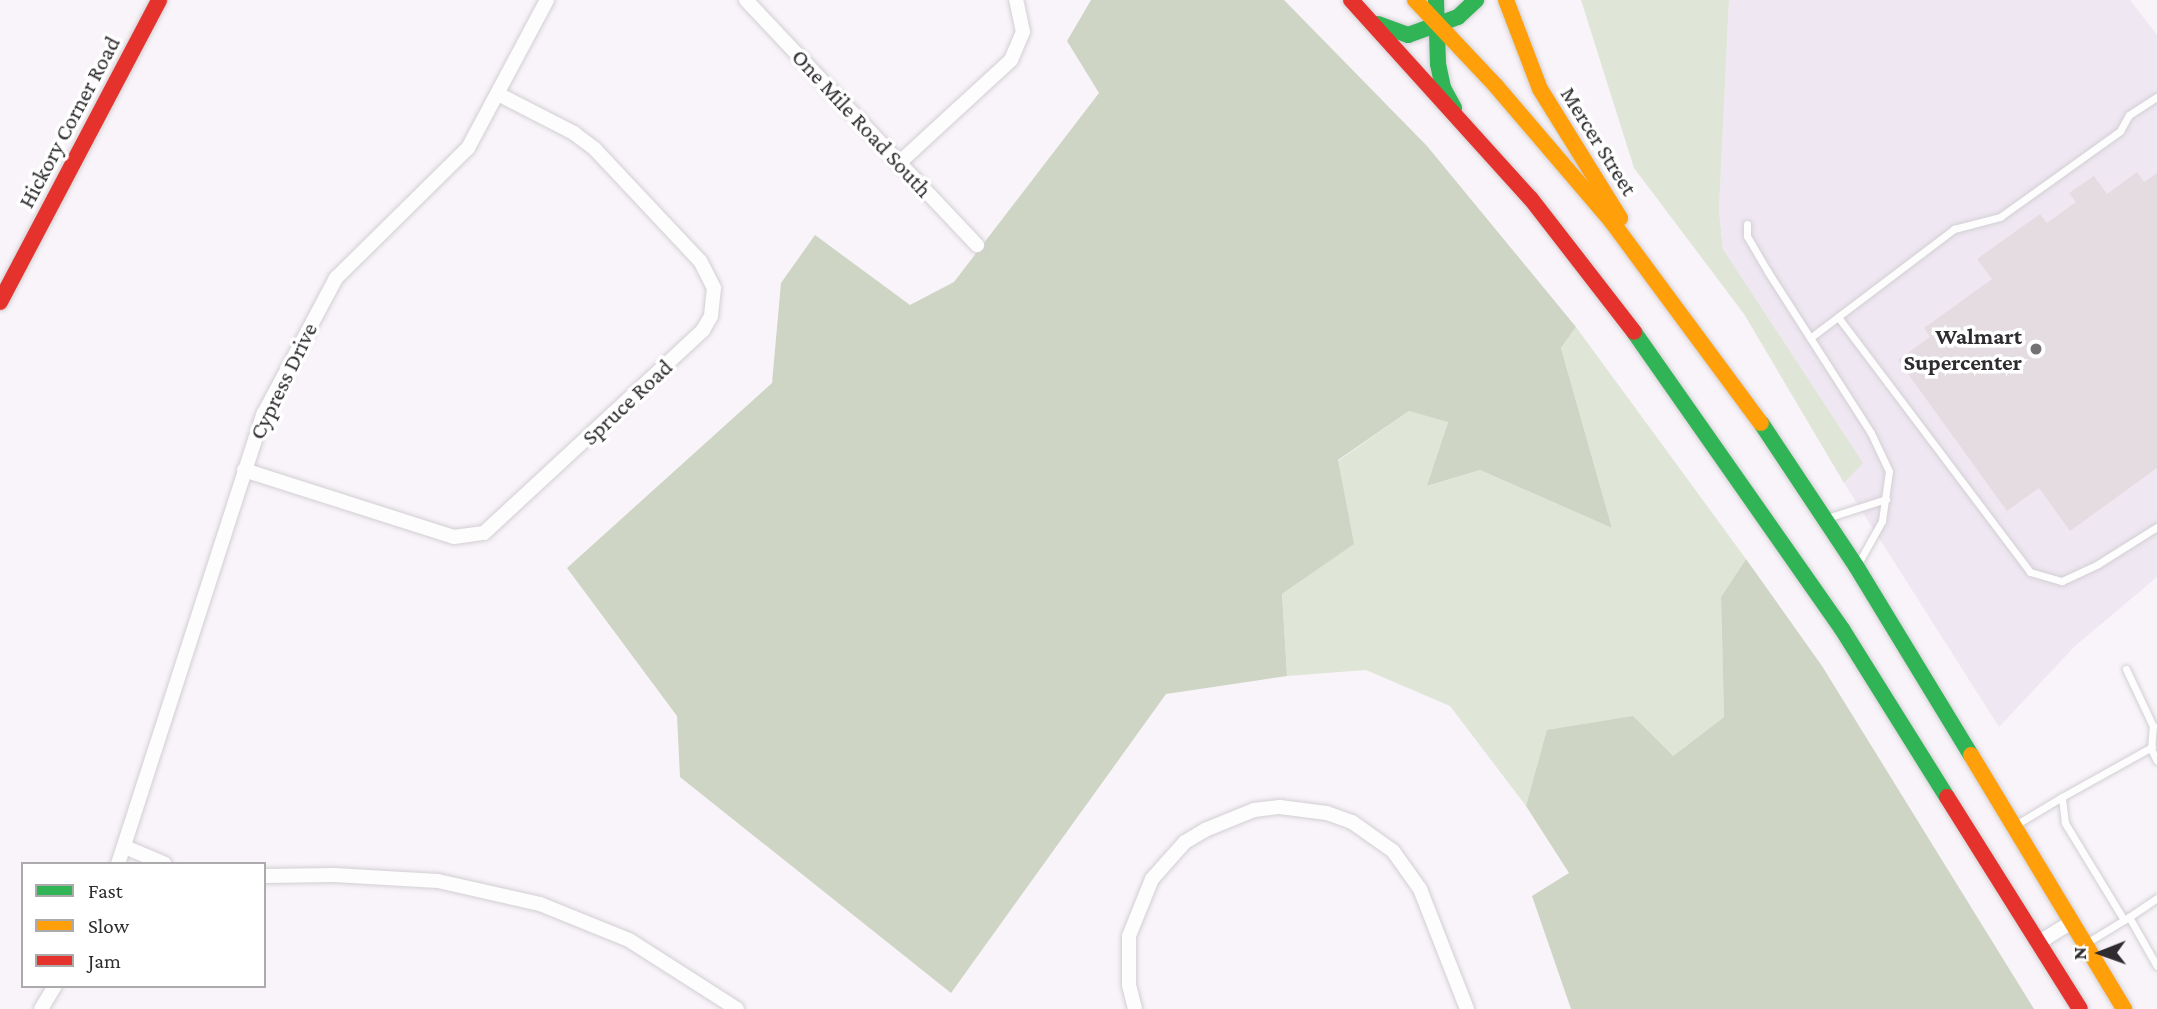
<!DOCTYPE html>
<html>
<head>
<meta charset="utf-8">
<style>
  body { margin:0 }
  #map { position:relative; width:2157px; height:1009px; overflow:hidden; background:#f8f4f9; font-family:"Crimson Pro",serif }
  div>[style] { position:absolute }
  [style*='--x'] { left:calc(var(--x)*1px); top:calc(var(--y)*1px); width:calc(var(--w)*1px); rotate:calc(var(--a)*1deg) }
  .built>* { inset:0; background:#efe7f2 }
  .green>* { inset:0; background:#e0e6d7 }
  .forest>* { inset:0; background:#ced5c4 }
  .building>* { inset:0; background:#e4dce1 }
  .roads { filter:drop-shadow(0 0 2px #d2cfd3) drop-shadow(0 0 2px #d2cfd3) }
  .lane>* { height:7px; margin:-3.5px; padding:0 3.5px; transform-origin:3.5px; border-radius:3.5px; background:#fefdfe }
  .street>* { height:14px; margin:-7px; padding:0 7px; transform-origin:7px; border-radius:7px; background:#fefdfe }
  .fast>* { height:16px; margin:-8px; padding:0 8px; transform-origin:8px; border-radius:8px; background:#30b455 }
  .slow>* { height:16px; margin:-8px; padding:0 8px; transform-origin:8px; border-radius:8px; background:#ff9f0a }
  .jam>* { height:16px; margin:-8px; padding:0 8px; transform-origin:8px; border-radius:8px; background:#e5322d }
  .dots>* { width:19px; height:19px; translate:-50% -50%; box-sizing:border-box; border:4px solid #fff; border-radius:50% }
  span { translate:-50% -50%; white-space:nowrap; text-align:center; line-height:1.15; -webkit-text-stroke:7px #fff; paint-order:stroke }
  .street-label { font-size:23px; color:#2e2c2f }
  .poi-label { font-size:23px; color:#2e2c2f; font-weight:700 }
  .right { translate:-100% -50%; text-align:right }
  .legend { position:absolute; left:21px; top:862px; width:245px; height:126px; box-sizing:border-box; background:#fff; border:2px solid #ababac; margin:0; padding:9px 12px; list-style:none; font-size:21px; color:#2e2c2f }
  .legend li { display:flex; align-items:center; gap:14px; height:35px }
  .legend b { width:35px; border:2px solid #ababac }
  .north { position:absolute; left:2066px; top:918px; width:70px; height:70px; -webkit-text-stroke:5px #fff; paint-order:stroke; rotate:269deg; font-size:19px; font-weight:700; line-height:28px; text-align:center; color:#2e2c2f }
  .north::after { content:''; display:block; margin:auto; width:24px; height:32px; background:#2e2c2f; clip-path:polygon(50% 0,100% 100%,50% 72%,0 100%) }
</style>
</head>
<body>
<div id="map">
  <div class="built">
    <div style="clip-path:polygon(1729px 0,2130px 0,2157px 35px,2157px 577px,2075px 646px,1999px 727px,1844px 483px,1862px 463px,1723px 249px,1719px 211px)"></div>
  </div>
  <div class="green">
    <div style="clip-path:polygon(1581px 0,1729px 0,1719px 211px,1723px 249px,1863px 463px,1844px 483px,1744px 314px,1634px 168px)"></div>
    <div style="clip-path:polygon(1576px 327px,1746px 559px,1721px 597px,1724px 717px,1673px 756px,1548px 730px,1526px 806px,1450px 706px,1366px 670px,1287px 676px,1282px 594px,1353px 544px,1338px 461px,1409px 411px,1448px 421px,1428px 486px,1480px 470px,1612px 528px,1561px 348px)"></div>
  </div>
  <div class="forest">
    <div style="clip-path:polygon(1091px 0,1284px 0,1427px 146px,1576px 327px,1561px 348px,1612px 528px,1480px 470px,1427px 486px,1448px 422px,1409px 411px,1338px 460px,1354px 544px,1282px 594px,1287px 676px,1166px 694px,951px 993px,680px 777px,677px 716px,567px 568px,772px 383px,781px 283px,815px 235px,910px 305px,954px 282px,1099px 93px,1067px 41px)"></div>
    <div style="clip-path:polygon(1746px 559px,1822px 666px,2034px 1009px,1571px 1009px,1532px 896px,1569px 873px,1526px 806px,1547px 730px,1633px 716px,1673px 756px,1724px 717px,1721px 597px)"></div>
  </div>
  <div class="building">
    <div style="clip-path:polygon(2137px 172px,2144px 182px,2157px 173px,2157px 468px,2070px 531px,2039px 488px,2007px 511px,1898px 360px,1930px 337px,1924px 328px,1992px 279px,1977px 259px,2040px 214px,2047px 223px,2076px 202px,2069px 193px,2094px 176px,2107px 194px)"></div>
  </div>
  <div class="roads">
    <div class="lane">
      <div style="--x:1747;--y:224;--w:12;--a:90"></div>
      <div style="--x:1747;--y:236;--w:42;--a:59.7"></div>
      <div style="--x:1768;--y:272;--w:191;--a:57.4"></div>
      <div style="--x:1871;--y:433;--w:42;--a:64.7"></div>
      <div style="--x:1889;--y:471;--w:50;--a:98"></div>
      <div style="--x:1882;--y:521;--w:47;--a:119.3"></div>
      <div style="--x:1838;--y:317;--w:319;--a:53"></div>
      <div style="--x:2030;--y:572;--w:33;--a:16"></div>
      <div style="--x:2062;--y:581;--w:40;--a:-25"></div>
      <div style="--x:2098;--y:564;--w:70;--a:-32.1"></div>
      <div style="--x:1810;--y:338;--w:181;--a:-37.1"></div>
      <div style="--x:1954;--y:229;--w:48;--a:-14.6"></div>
      <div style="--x:2000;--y:217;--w:148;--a:-35.6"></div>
      <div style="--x:2120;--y:131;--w:18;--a:-61"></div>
      <div style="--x:2129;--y:115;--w:33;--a:-33"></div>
      <div style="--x:1830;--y:517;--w:59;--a:-17.8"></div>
      <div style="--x:2126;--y:669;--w:63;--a:64.7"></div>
      <div style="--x:2153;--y:726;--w:23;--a:95"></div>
      <div style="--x:2151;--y:749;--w:13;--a:63"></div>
      <div style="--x:2017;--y:824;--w:52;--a:-31"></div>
      <div style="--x:2129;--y:917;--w:34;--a:-34"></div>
      <div style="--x:2124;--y:920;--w:114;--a:-121.3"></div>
      <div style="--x:2065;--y:823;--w:26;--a:-97"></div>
      <div style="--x:2062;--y:797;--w:103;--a:-29.1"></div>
      <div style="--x:2088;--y:942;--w:48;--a:-31.4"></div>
      <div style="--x:2129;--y:917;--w:56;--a:60.3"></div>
    </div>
    <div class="street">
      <div style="--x:746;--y:0;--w:337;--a:46.7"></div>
      <div style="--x:899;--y:163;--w:152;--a:-42.6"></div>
      <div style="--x:1011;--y:60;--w:30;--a:-67"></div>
      <div style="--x:1023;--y:32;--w:33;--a:-102"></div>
      <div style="--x:244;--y:470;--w:220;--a:17.7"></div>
      <div style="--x:454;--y:537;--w:30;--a:-8"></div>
      <div style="--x:484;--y:533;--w:299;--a:-42.8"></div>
      <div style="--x:703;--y:330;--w:16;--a:-60"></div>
      <div style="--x:711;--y:316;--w:28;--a:-84"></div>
      <div style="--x:714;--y:288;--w:30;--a:-117"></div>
      <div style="--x:700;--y:261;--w:154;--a:-133.2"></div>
      <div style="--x:595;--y:149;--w:26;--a:-143"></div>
      <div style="--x:574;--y:133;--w:85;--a:-152.8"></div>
      <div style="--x:125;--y:847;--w:43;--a:23"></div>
      <div style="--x:118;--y:864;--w:474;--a:-72.1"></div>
      <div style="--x:264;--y:413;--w:153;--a:-61.9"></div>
      <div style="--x:336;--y:278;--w:185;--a:-44.6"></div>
      <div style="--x:468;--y:148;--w:168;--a:-61.9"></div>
      <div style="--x:264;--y:876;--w:70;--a:-0.8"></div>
      <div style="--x:334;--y:875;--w:104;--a:3.3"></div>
      <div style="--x:438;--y:881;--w:105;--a:12.7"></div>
      <div style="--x:540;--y:904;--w:96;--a:22"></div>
      <div style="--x:629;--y:940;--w:128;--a:32.6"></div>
      <div style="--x:2038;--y:943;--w:39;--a:-32"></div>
      <div style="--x:41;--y:1009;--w:27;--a:-59"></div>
      <div style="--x:1135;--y:1009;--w:25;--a:-104"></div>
      <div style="--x:1129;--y:985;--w:49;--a:-90"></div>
      <div style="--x:1129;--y:936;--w:61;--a:-68"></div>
      <div style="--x:1152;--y:879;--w:50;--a:-48.3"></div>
      <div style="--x:1185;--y:842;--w:23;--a:-31"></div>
      <div style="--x:1205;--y:830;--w:53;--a:-22.2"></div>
      <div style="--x:1254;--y:810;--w:26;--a:-7"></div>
      <div style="--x:1280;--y:807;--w:47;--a:7.3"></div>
      <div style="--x:1327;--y:813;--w:27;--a:20"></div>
      <div style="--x:1352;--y:822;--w:50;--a:35.3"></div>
      <div style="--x:1393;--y:851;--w:47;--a:54.6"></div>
      <div style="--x:1420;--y:889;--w:129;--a:68.6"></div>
    </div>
    <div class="fast">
      <div style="--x:1436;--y:0;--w:64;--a:88.2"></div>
      <div style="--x:1438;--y:64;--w:25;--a:78"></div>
      <div style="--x:1443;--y:88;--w:23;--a:61"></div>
      <div style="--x:1378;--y:24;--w:32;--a:20"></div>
      <div style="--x:1408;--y:35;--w:53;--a:-19.8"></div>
      <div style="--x:1458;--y:17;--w:25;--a:-43"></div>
      <div style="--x:1634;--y:332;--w:363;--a:55"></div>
      <div style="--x:1842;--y:629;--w:198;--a:58"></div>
      <div style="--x:1761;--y:423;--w:172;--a:56.4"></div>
      <div style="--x:1856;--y:566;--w:221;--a:58.7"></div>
    </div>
    <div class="slow">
      <div style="--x:1415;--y:0;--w:118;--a:46.7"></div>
      <div style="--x:1496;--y:86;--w:179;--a:49.5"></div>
      <div style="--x:1612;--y:222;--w:250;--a:53.5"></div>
      <div style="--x:1506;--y:0;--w:95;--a:69.1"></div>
      <div style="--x:1540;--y:89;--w:152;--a:58.2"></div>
      <div style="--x:1971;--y:755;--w:297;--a:58.9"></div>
    </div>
    <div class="jam">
      <div style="--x:1351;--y:0;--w:268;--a:47.9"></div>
      <div style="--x:1531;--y:199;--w:168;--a:52.2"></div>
      <div style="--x:0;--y:302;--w:341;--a:-62.2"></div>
      <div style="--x:1947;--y:797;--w:250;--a:57.9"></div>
    </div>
  </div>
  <div class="dots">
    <div style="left:2036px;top:349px;background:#757276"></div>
  </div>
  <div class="street-label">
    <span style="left:69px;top:122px;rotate:-62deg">Hickory Corner Road</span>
    <span style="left:862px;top:123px;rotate:47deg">One Mile Road South</span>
    <span style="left:1599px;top:141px;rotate:58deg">Mercer Street</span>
    <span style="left:283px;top:381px;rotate:-64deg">Cypress Drive</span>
    <span style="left:627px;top:402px;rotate:-43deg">Spruce Road</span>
  </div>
  <div class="poi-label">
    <span class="right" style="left:2022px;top:349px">Walmart<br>Supercenter</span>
  </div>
  <ul class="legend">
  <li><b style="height:9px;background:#30b455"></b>Fast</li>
  <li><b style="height:9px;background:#ff9f0a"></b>Slow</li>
  <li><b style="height:9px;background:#e5322d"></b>Jam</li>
  </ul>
  <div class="north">N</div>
</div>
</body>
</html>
